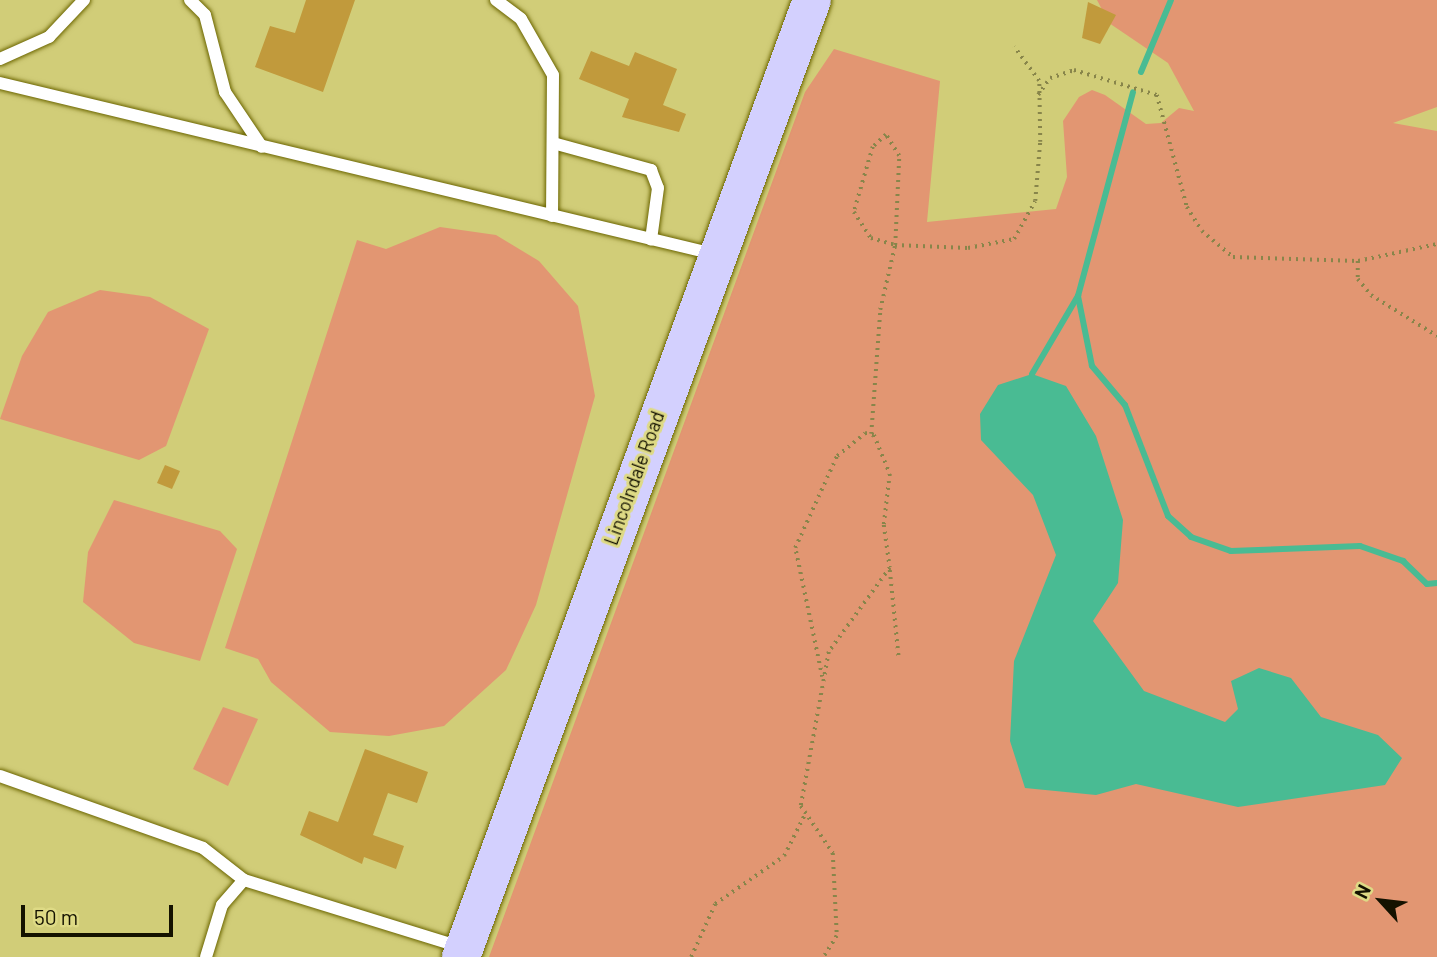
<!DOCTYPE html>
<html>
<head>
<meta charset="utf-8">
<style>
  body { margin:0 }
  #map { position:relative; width:1437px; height:957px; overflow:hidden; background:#d1cd78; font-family:Barlow,sans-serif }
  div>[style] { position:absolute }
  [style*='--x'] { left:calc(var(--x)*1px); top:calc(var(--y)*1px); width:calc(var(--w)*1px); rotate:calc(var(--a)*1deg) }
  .green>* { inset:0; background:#e29672 }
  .water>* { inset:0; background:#49bb93 }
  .stream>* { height:6px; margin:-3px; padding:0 3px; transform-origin:3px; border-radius:3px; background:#49bb93 }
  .building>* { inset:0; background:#c19a3c }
  .path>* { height:3.5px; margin-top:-1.75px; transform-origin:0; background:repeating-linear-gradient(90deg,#88854a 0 2px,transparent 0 7px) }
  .roads { filter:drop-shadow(0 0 2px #6c6601) drop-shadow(0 0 2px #6c6601) }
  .service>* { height:12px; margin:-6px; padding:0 6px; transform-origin:6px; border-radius:6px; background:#fff }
  .primary>* { height:38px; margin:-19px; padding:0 19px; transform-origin:19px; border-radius:19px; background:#d3d0fe }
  span { translate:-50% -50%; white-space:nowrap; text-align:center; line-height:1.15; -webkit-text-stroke:6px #deda85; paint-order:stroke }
  .street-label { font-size:19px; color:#141200 }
  .north { position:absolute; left:1346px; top:866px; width:70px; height:70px; -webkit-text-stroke:5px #deda85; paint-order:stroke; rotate:297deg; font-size:19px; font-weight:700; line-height:28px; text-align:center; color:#141200 }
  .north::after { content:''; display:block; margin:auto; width:24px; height:32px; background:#141200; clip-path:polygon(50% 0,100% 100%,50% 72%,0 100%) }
  .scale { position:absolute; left:21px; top:905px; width:152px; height:32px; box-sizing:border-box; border:4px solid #141200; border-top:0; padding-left:9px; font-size:21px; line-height:24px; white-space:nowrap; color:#141200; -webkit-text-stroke:5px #deda85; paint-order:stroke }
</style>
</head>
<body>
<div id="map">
  <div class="green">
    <div style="clip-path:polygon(1097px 0,1437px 0,1437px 107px,1393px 123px,1437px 131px,1437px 957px,489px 957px,805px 92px,834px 49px,940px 81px,927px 222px,1056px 209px,1067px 177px,1063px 121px,1079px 97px,1092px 90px,1105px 95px,1146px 124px,1161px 123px,1179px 108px,1194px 111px,1168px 63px,1109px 23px)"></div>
    <div style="clip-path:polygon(440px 227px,496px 235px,539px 261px,578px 306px,595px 396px,536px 605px,506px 670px,444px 726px,389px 736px,330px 732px,271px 682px,258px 659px,225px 648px,357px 240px,386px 249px)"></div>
    <div style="clip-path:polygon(100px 290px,150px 297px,209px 329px,166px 446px,139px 460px,0 419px,22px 356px,48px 312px)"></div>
    <div style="clip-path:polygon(114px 500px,220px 531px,237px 549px,200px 661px,134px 643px,83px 602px,88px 552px)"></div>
    <div style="clip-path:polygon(223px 707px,258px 719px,228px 786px,193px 769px)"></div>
  </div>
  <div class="water">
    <div style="clip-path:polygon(1032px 374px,1066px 386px,1096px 436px,1123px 520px,1118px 583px,1093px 621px,1144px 691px,1225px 722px,1238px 709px,1231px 681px,1259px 668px,1291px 678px,1321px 717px,1378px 735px,1402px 758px,1385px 785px,1238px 807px,1136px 784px,1096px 795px,1025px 788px,1010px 741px,1014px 661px,1056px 555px,1033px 495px,981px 440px,980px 414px,998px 385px)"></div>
  </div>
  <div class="stream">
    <div style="--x:1141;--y:72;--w:78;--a:-67.4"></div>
    <div style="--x:1078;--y:296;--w:71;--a:78.7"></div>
    <div style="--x:1092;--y:366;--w:51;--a:49.8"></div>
    <div style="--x:1125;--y:405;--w:119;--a:68.8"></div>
    <div style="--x:1168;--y:516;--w:31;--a:42"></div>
    <div style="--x:1191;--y:537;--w:42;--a:19.3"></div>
    <div style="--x:1231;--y:551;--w:129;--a:-2.2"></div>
    <div style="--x:1360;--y:546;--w:46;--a:19.2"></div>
    <div style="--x:1403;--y:561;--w:33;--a:44"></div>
    <div style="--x:1427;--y:584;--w:10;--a:-6"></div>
    <div style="--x:1032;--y:374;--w:91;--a:-59.5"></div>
    <div style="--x:1078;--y:296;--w:211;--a:-74.9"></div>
  </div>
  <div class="building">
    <div style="clip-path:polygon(306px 0,355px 0,323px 92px,255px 67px,270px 26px,295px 33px)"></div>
    <div style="clip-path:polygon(1088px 2px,1116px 15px,1100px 44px,1082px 38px)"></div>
    <div style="clip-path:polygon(591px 51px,629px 66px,635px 52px,677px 69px,663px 105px,686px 114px,679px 132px,622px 117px,629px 99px,579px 79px)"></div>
    <div style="clip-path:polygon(165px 465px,180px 471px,172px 489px,157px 483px)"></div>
    <div style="clip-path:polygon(365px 749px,428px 772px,417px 803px,388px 793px,373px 835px,404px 846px,396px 869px,364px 857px,362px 864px,300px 835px,309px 811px,338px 822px)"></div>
  </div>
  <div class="path">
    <div style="--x:1038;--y:95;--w:21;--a:-55"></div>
    <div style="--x:1050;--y:78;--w:25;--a:-18"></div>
    <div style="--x:1074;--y:70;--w:87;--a:16.8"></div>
    <div style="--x:1157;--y:95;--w:116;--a:75"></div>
    <div style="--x:1187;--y:207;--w:28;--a:58"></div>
    <div style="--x:1202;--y:231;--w:40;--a:40"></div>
    <div style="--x:1233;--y:257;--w:125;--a:1.8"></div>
    <div style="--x:1358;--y:261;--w:81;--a:-12.1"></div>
    <div style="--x:1358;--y:261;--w:18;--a:90"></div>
    <div style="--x:1358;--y:279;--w:21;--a:51"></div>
    <div style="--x:1371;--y:295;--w:78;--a:31.8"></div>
    <div style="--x:871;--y:434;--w:124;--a:-85.8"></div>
    <div style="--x:880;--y:310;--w:67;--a:-77"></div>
    <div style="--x:895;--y:245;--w:89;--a:-87.4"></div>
    <div style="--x:899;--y:156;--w:25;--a:-122"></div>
    <div style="--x:886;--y:135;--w:18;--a:137"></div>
    <div style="--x:873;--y:147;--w:68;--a:106.3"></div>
    <div style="--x:854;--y:212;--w:31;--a:57"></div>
    <div style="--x:871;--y:238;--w:25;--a:16"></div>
    <div style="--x:895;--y:245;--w:73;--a:2.4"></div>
    <div style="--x:968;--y:248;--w:47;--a:-11.1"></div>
    <div style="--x:1014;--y:239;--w:43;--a:-61.1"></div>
    <div style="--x:1035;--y:201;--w:59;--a:-85.2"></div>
    <div style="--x:1040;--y:142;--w:61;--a:-90.9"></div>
    <div style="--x:1039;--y:81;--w:42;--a:-126.3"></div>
    <div style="--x:890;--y:570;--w:89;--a:84.2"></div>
    <div style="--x:822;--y:677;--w:132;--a:-101.8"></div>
    <div style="--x:795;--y:548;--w:101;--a:-65.5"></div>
    <div style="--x:837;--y:456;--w:36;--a:-39"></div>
    <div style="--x:865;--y:433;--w:9;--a:13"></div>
    <div style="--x:874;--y:435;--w:42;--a:67.7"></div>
    <div style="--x:890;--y:474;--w:51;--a:96.7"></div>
    <div style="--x:884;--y:525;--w:43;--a:82.1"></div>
    <div style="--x:890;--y:568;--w:104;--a:126"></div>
    <div style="--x:829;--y:652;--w:157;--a:100.3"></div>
    <div style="--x:801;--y:806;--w:57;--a:55.8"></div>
    <div style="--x:833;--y:853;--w:83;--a:87.2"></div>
    <div style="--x:837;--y:936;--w:25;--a:122"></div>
    <div style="--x:691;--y:957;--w:58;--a:-65.6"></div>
    <div style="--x:715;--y:904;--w:84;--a:-34.8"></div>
    <div style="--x:784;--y:856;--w:47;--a:-63.4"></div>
  </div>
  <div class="roads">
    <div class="service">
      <div style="--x:190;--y:0;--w:21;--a:45"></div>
      <div style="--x:205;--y:15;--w:80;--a:75.4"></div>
      <div style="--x:225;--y:92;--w:66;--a:56.1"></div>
      <div style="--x:496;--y:0;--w:31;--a:37"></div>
      <div style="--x:521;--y:19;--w:64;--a:60.3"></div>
      <div style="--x:553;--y:75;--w:141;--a:90.4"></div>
      <div style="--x:0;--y:59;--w:54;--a:-24.2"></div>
      <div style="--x:49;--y:37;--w:51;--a:-46.6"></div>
      <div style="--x:0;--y:83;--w:734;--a:13.47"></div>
      <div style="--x:553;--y:143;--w:102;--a:15.4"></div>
      <div style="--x:651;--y:170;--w:19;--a:69"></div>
      <div style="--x:658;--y:188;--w:52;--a:97.7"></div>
      <div style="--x:0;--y:776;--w:215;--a:19.5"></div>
      <div style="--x:203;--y:848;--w:52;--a:38"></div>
      <div style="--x:206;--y:957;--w:54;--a:-72.9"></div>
      <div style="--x:222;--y:905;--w:33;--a:-49"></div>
      <div style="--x:244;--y:880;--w:227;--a:17.2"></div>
    </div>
    <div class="primary">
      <div style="--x:461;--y:957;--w:1019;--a:-69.86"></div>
    </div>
  </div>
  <div class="street-label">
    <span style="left:634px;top:478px;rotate:-70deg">Lincolndale Road</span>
  </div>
  <div class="north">N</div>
  <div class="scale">50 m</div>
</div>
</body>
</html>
